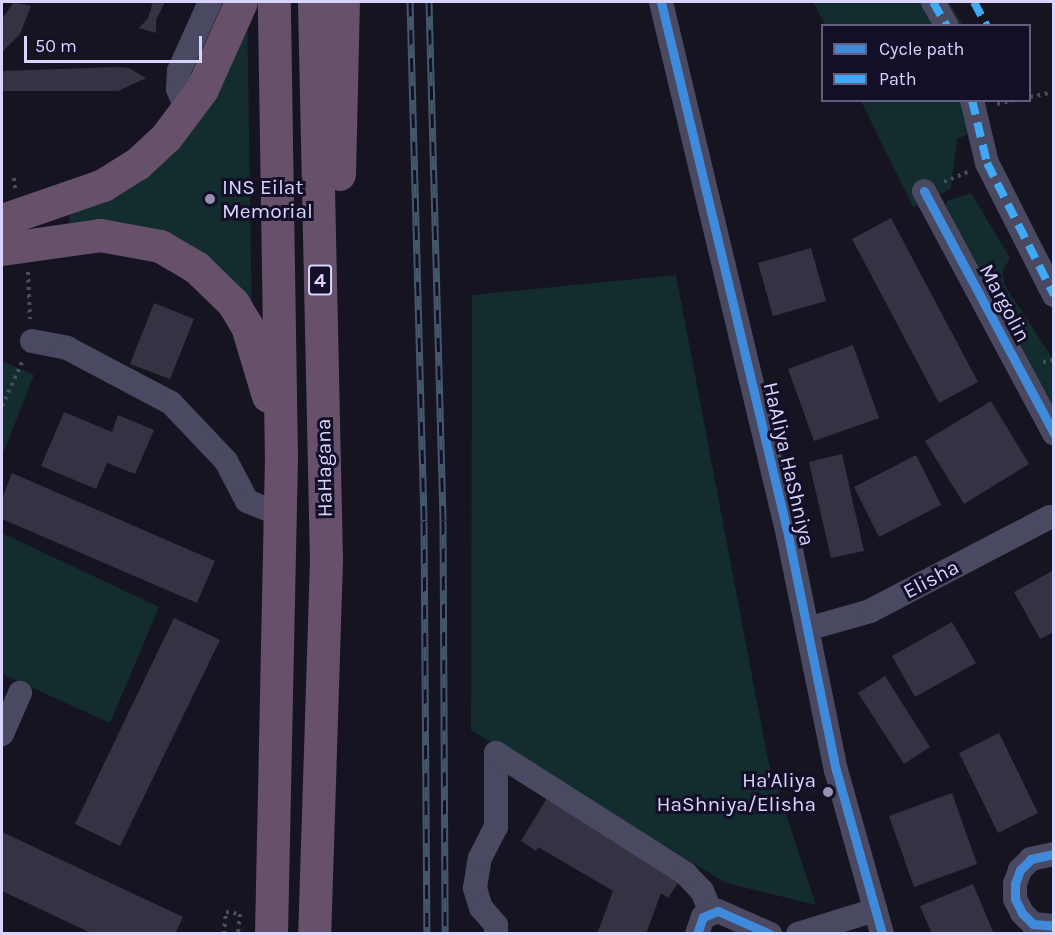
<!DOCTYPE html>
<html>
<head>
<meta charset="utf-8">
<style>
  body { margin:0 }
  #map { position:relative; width:1055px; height:935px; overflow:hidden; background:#161421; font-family:Karla,sans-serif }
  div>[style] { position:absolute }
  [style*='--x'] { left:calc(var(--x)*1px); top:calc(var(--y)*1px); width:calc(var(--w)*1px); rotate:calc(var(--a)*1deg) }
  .green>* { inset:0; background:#132c2d }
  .building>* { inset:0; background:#343243 }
  .path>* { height:4px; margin-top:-2px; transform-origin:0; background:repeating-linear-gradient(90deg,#44505f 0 3px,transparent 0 7.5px) }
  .minor>* { height:24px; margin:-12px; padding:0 12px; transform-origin:12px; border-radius:12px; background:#4a4962 }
  .highway>* { height:33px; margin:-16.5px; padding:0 16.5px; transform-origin:16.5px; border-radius:16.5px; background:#67516a }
  .rail>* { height:7px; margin-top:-3.5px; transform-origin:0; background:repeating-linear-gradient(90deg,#130f26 0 14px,#43596b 0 28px); box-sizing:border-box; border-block:2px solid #43596b }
  .quiet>* { height:8px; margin-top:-4px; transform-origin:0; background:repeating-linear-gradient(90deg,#3fa9f5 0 15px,transparent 0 23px) }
  .cycleway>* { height:9px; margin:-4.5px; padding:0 4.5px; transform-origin:4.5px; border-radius:4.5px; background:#408adc }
  .dots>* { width:16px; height:16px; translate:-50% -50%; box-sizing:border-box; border:3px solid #130f26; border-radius:50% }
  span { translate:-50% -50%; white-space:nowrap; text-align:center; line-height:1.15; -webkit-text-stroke:6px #130f26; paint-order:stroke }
  .shield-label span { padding:2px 4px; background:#130f26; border:2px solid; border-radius:4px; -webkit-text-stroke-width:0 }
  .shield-label { font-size:20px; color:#d9d4ff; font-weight:700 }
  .poi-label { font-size:21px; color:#d9d4ff }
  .left { translate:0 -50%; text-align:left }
  .right { translate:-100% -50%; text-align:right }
  .street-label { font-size:21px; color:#d9d4ff }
  .frame { position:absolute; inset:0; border:3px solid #d9d4ff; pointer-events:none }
  .legend { position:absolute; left:821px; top:24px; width:210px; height:78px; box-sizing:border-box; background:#130f26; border:2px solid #625e7d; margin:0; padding:8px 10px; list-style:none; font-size:18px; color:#d9d4ff }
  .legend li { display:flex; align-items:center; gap:12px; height:30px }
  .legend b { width:30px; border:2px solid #625e7d }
  .scale { position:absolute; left:24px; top:36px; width:178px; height:27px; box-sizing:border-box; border:3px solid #d9d4ff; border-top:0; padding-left:8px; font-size:18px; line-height:21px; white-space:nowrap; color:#d9d4ff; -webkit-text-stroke:4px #130f26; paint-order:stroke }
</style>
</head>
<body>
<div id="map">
  <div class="green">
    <div style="clip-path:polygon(813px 2px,949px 2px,963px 25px,825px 25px)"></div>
    <div style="clip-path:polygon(247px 7px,252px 322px,234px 288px,70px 228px,69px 208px,105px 195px)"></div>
    <div style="clip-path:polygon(861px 101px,983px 101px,990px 125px,957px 139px,951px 189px,913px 207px)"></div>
    <div style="clip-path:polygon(971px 193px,1010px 258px,1003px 270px,1004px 284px,1053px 359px,1053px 406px,944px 212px,947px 201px)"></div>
    <div style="clip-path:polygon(676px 275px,768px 760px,816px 905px,726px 883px,471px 730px,472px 295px)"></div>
    <div style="clip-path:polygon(2px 361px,34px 375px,2px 456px)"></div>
    <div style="clip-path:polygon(2px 533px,159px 607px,110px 723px,2px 674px)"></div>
  </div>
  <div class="building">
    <div style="clip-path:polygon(14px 2px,31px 6px,20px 34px,2px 52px,2px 19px)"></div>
    <div style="clip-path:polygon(153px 2px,165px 2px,156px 20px,156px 33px,139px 28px,148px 18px)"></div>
    <div style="clip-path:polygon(117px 67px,129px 68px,146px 78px,118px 91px,2px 91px,2px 71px)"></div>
    <div style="clip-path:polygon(891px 218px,978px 382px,939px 403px,852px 239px)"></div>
    <div style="clip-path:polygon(811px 248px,826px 301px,773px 316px,758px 263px)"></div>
    <div style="clip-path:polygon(154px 303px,194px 319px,170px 379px,130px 364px)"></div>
    <div style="clip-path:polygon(853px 345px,879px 418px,814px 441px,788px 369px)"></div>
    <div style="clip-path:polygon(991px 401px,1029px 464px,964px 504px,925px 441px)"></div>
    <div style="clip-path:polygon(64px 412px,112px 432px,118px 415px,154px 430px,135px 474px,107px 463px,96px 489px,41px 466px)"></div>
    <div style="clip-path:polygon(842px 454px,864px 551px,831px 558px,809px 462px)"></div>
    <div style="clip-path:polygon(916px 455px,941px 505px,879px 537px,854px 487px)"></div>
    <div style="clip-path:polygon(12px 473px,215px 561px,197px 603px,2px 519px,2px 499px)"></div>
    <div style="clip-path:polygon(1054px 570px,1054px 632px,1040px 639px,1014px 592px)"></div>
    <div style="clip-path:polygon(174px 618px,220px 640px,120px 846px,75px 824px)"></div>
    <div style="clip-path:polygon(952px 622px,976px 663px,915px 697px,892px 656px)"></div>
    <div style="clip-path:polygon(885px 676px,930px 747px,904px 764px,858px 693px)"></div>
    <div style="clip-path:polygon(999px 733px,1038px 813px,998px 833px,959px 753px)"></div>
    <div style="clip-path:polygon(952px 793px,977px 864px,914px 887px,889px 816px)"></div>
    <div style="clip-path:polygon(548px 796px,680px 880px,668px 898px,661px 893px,646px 934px,597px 934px,613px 891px,538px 847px,536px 851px,521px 841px)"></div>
    <div style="clip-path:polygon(2px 832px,183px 917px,175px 934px,93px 934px,2px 891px)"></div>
    <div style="clip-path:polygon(973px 884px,994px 934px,932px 934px,920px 906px)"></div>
  </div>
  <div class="path">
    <div style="--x:1030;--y:97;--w:25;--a:-12"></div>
    <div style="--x:997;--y:104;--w:18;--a:-13"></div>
    <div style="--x:14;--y:178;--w:10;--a:84"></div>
    <div style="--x:944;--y:182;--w:26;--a:-23"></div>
    <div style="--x:28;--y:272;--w:47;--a:87.6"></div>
    <div style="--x:1043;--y:362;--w:11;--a:-10"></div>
    <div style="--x:2;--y:406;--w:51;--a:-65.5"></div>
    <div style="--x:224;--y:934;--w:22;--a:-85"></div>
    <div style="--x:226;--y:912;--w:14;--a:8"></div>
    <div style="--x:240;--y:914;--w:20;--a:96"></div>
  </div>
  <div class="minor">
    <div style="--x:661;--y:2;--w:548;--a:76.6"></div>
    <div style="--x:788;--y:535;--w:240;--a:78.5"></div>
    <div style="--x:836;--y:770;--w:170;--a:74.3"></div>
    <div style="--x:933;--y:2;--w:28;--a:60"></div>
    <div style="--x:972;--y:100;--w:65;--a:76.6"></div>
    <div style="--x:987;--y:163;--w:148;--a:63.1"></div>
    <div style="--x:187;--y:111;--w:24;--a:-112"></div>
    <div style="--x:178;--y:89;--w:18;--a:-87"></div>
    <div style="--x:179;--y:71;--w:76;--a:-65.8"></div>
    <div style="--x:924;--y:191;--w:275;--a:61.8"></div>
    <div style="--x:32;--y:341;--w:36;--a:11"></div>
    <div style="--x:67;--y:348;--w:118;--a:27.9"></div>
    <div style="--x:171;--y:403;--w:80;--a:46.5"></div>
    <div style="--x:226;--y:461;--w:45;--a:62.3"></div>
    <div style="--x:247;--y:501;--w:35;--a:22"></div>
    <div style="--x:807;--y:629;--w:66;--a:-15.9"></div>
    <div style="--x:870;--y:611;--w:203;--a:-27.6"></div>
    <div style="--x:2;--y:734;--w:45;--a:-66.3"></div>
    <div style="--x:1054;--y:854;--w:24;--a:168"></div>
    <div style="--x:1031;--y:859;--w:16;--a:135"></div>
    <div style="--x:1020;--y:870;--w:15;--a:110"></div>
    <div style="--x:1015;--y:884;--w:15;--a:90"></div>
    <div style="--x:1015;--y:899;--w:16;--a:63"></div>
    <div style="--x:1022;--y:913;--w:16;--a:45"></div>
    <div style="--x:1033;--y:924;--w:21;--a:5"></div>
    <div style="--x:496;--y:934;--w:9;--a:-90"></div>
    <div style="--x:496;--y:925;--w:23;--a:-131"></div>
    <div style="--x:481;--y:908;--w:21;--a:-107"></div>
    <div style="--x:475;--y:888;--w:30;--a:-81"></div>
    <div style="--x:480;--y:858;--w:35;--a:-63"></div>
    <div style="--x:496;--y:827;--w:74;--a:-90"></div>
    <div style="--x:496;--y:753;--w:224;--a:32.4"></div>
    <div style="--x:685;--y:873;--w:25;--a:47"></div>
    <div style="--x:702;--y:891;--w:23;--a:67"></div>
    <div style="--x:697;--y:934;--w:18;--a:-71"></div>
    <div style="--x:703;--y:917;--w:16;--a:-22"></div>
    <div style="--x:718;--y:911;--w:57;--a:23.9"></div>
    <div style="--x:798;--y:934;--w:81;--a:-17.3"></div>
  </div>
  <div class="highway">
    <div style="--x:314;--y:2;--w:557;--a:88.77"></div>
    <div style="--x:326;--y:559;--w:375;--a:91.8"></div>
    <div style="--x:339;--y:174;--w:172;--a:-88.7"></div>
    <div style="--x:2;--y:220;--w:107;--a:-19.1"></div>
    <div style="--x:103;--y:185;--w:40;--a:-32"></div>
    <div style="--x:137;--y:164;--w:40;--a:-43"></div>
    <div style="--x:166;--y:137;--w:60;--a:-53.1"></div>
    <div style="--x:202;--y:89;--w:95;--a:-65.9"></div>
    <div style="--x:2;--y:249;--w:99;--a:-8.1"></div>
    <div style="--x:100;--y:235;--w:61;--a:10.4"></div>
    <div style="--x:160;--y:246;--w:42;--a:30.3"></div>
    <div style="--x:196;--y:267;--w:52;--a:44.2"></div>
    <div style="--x:233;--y:303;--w:27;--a:59"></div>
    <div style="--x:247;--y:326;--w:73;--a:73.3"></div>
    <div style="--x:271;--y:934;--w:474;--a:-88.8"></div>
    <div style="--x:281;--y:460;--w:458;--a:-90.9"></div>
  </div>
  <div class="rail">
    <div style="--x:410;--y:2;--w:519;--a:88.45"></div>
    <div style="--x:424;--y:521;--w:413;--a:89.6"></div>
    <div style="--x:429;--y:2;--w:518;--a:88.45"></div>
    <div style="--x:443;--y:520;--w:414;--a:89.7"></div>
  </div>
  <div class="quiet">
    <div style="--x:933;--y:2;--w:28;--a:60"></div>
    <div style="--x:974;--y:2;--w:27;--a:62"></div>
    <div style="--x:972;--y:100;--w:65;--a:76.6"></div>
    <div style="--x:987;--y:163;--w:148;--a:63.1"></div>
  </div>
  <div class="cycleway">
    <div style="--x:661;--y:2;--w:548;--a:76.6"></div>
    <div style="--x:788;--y:535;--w:240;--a:78.5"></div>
    <div style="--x:836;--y:770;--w:170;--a:74.3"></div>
    <div style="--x:924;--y:191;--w:275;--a:61.8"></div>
    <div style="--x:1054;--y:854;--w:24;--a:168"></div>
    <div style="--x:1031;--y:859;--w:16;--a:135"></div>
    <div style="--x:1020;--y:870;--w:15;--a:110"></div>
    <div style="--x:1015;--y:884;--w:15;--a:90"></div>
    <div style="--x:1015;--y:899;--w:16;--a:63"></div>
    <div style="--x:1022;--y:913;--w:16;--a:45"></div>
    <div style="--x:1033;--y:924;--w:21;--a:5"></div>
    <div style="--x:697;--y:934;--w:18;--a:-71"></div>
    <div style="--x:703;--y:917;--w:16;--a:-22"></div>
    <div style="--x:718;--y:911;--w:57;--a:23.9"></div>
  </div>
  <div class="dots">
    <div style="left:210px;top:199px;background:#9591b1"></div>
    <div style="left:828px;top:792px;background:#9591b1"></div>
  </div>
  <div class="shield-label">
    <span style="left:320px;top:280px">4</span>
  </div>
  <div class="poi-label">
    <span class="left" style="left:222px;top:199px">INS Eilat<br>Memorial</span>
    <span class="right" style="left:816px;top:792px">Ha'Aliya<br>HaShniya/Elisha</span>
  </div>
  <div class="street-label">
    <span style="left:1005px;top:303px;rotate:62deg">Margolin</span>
    <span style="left:789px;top:464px;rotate:77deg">HaAliya HaShniya</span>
    <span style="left:324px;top:468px;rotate:-91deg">HaHagana</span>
    <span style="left:931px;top:579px;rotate:-28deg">Elisha</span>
  </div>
  <div class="frame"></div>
  <ul class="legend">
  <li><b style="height:8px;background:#408adc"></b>Cycle path</li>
  <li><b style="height:8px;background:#3fa9f5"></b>Path</li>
  </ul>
  <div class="scale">50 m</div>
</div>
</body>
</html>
